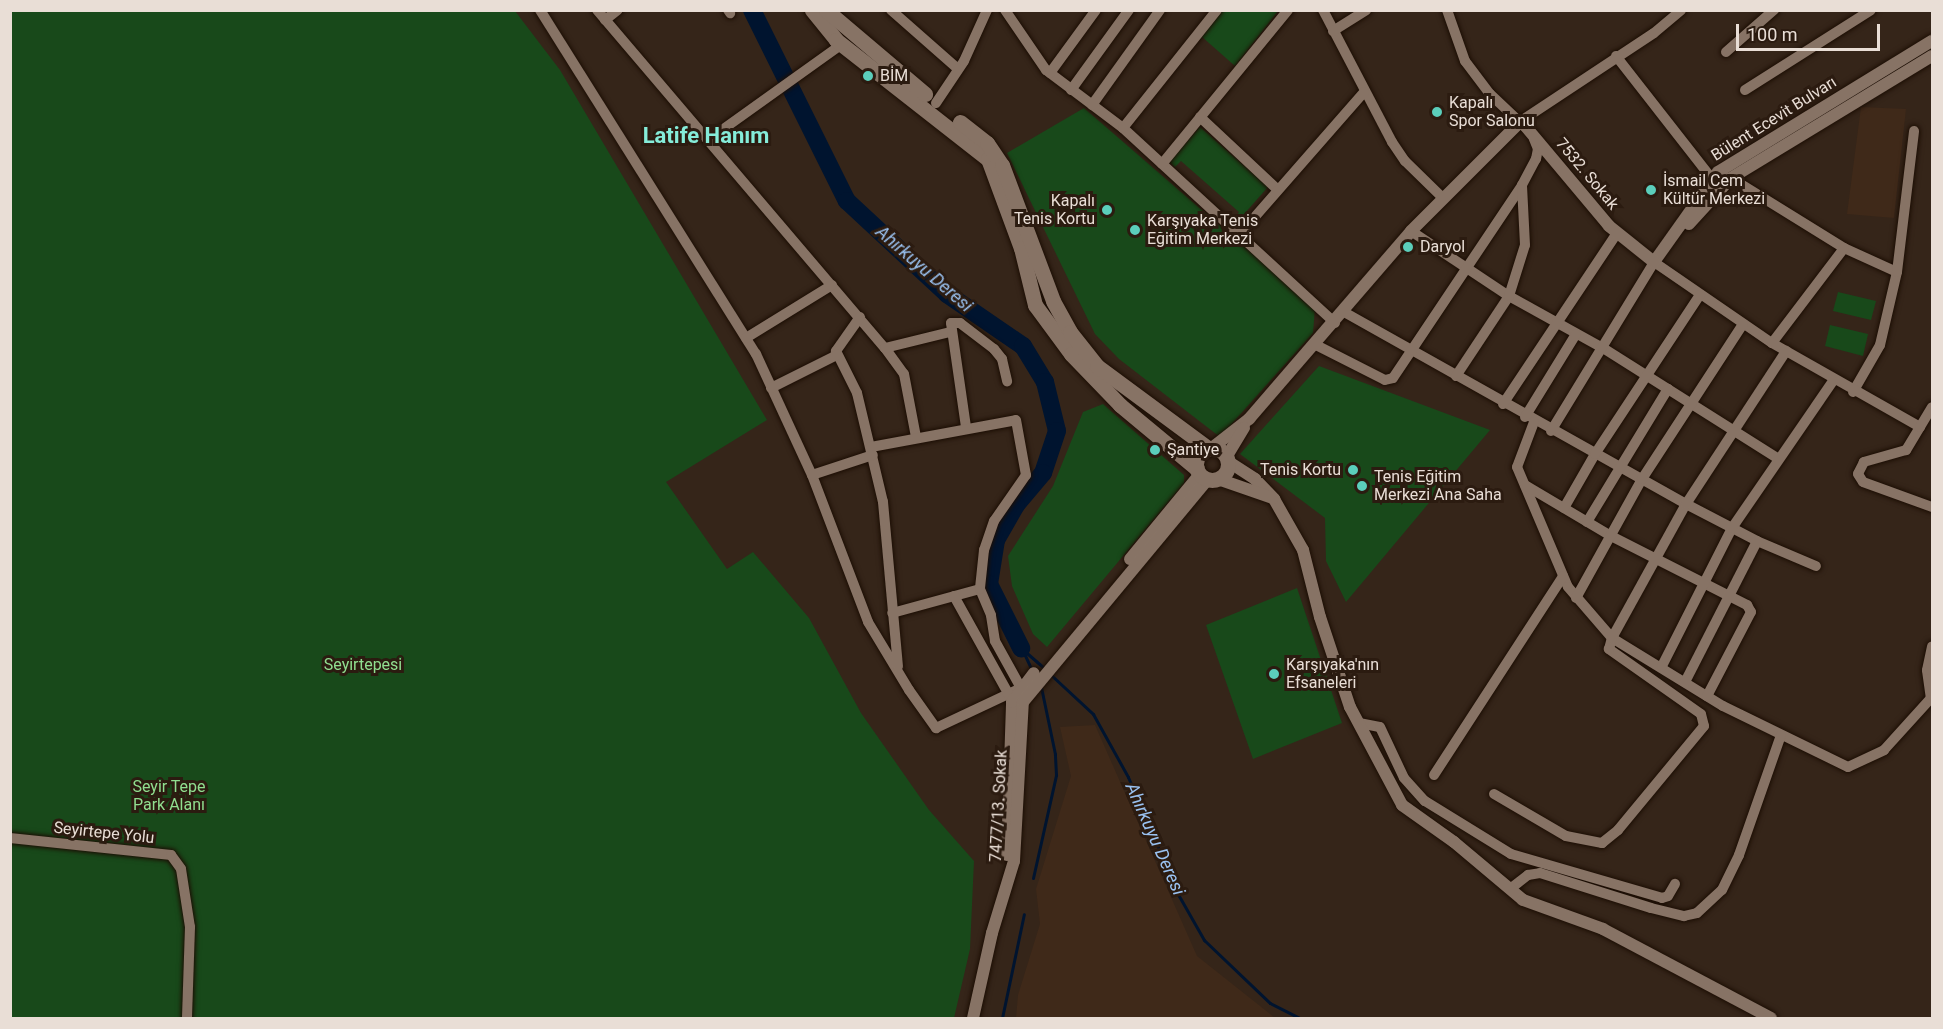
<!DOCTYPE html>
<html>
<head>
<meta charset="utf-8">
<style>
  body { margin:0 }
  #map { position:relative; width:1943px; height:1029px; overflow:hidden; background:#352519; font-family:Roboto,sans-serif }
  div>[style] { position:absolute }
  [style*='--x'] { left:calc(var(--x)*1px); top:calc(var(--y)*1px); width:calc(var(--w)*1px); rotate:calc(var(--a)*1deg) }
  .built>* { inset:0; background:#3f2919 }
  .green>* { inset:0; background:#18491a }
  .stream>* { height:3px; margin:-1.5px; padding:0 1.5px; transform-origin:1.5px; border-radius:1.5px; background:#00142f }
  .river>* { height:18px; margin:-9px; padding:0 9px; transform-origin:9px; border-radius:9px; background:#00142f }
  .roads { filter:drop-shadow(0 0 2px #1c0e04) drop-shadow(0 0 2px #1c0e04) }
  .minor>* { height:10px; margin:-5px; padding:0 5px; transform-origin:5px; border-radius:5px; background:#877365 }
  .tertiary>* { height:12px; margin:-6px; padding:0 6px; transform-origin:6px; border-radius:6px; background:#877365 }
  .secondary>* { height:15px; margin:-7.5px; padding:0 7.5px; transform-origin:7.5px; border-radius:7.5px; background:#877365 }
  .secondary>.ring { margin:-7.5px; padding:0; box-sizing:content-box; background:none; border:15px solid #877365; border-radius:50% }
  .dots>* { width:16px; height:16px; translate:-50% -50%; box-sizing:border-box; border:3px solid #2b1b10; border-radius:50% }
  span { translate:-50% -50%; white-space:nowrap; text-align:center; line-height:1.15; -webkit-text-stroke:6px #2b1b10; paint-order:stroke }
  .poi-label { font-size:16px; color:#e9ded6 }
  .left { translate:0 -50%; text-align:left }
  .right { translate:-100% -50%; text-align:right }
  .street-label { font-size:16px; color:#e9ded6 }
  .park-label { font-size:16px; color:#90de8f }
  .water-label { font-size:18px; color:#9ac2f1; font-style:italic }
  .district-label { font-size:22px; color:#85ecd9; font-weight:700 }
  .frame { position:absolute; inset:0; border:12px solid #e9ded6; pointer-events:none }
  .scale { position:absolute; left:1736px; top:24px; width:144px; height:27px; box-sizing:border-box; border:3px solid #e9ded6; border-top:0; padding-left:8px; font-size:18px; line-height:21px; white-space:nowrap; color:#e9ded6; -webkit-text-stroke:4px #2b1b10; paint-order:stroke }
</style>
</head>
<body>
<div id="map">
  <div class="built">
    <div style="clip-path:polygon(1861px 107px,1906px 109px,1894px 218px,1847px 214px)"></div>
    <div style="clip-path:polygon(1095px 725px,1197px 956px,1275px 1018px,1016px 1018px,1018px 995px,1040px 924px,1036px 889px,1071px 776px,1060px 727px)"></div>
  </div>
  <div class="green">
    <div style="clip-path:polygon(10px 11px,515px 11px,560px 70px,767px 420px,666px 482px,727px 569px,753px 552px,809px 618px,861px 713px,929px 810px,974px 861px,970px 949px,954px 1018px,11px 1018px)"></div>
    <div style="clip-path:polygon(1222px 11px,1278px 11px,1235px 66px,1201px 36px)"></div>
    <div style="clip-path:polygon(1084px 108px,1315px 308px,1313px 333px,1220px 437px,1119px 359px,1095px 334px,1007px 153px)"></div>
    <div style="clip-path:polygon(1200px 127px,1268px 187px,1238px 221px,1235px 218px,1239px 212px,1181px 161px,1175px 167px,1169px 162px)"></div>
    <div style="clip-path:polygon(1838px 292px,1876px 301px,1871px 320px,1833px 311px)"></div>
    <div style="clip-path:polygon(1830px 325px,1868px 334px,1863px 356px,1825px 346px)"></div>
    <div style="clip-path:polygon(1319px 366px,1490px 430px,1346px 602px,1326px 561px,1325px 518px,1240px 454px)"></div>
    <div style="clip-path:polygon(1103px 404px,1184px 475px,1184px 483px,1047px 647px,1033px 634px,1012px 586px,1008px 556px,1053px 486px,1083px 412px)"></div>
    <div style="clip-path:polygon(1297px 588px,1342px 723px,1253px 759px,1206px 625px)"></div>
  </div>
  <div class="stream">
    <div style="--x:1021;--y:648;--w:32;--a:41"></div>
    <div style="--x:1022;--y:649;--w:23;--a:65"></div>
    <div style="--x:1050;--y:674;--w:59;--a:42.9"></div>
    <div style="--x:1093;--y:714;--w:72;--a:60.9"></div>
    <div style="--x:1128;--y:777;--w:129;--a:66.8"></div>
    <div style="--x:1179;--y:896;--w:51;--a:60.4"></div>
    <div style="--x:1204;--y:940;--w:91;--a:43.7"></div>
    <div style="--x:1270;--y:1003;--w:34;--a:27"></div>
    <div style="--x:1033;--y:878;--w:106;--a:-77.4"></div>
    <div style="--x:1056;--y:775;--w:21;--a:-93"></div>
    <div style="--x:1055;--y:754;--w:68;--a:-101.8"></div>
    <div style="--x:1002;--y:1018;--w:106;--a:-78.1"></div>
  </div>
  <div class="river">
    <div style="--x:752;--y:10;--w:213;--a:63.6"></div>
    <div style="--x:847;--y:201;--w:137;--a:42.9"></div>
    <div style="--x:947;--y:294;--w:92;--a:34.4"></div>
    <div style="--x:1023;--y:346;--w:42;--a:58.6"></div>
    <div style="--x:1045;--y:382;--w:50;--a:76.2"></div>
    <div style="--x:1057;--y:431;--w:44;--a:108.4"></div>
    <div style="--x:1043;--y:473;--w:42;--a:130.2"></div>
    <div style="--x:1016;--y:505;--w:40;--a:119.7"></div>
    <div style="--x:996;--y:540;--w:45;--a:99"></div>
    <div style="--x:989;--y:584;--w:72;--a:63.4"></div>
  </div>
  <div class="roads">
    <div class="minor">
      <div style="--x:540;--y:10;--w:406;--a:57.9"></div>
      <div style="--x:756;--y:354;--w:133;--a:65.2"></div>
      <div style="--x:812;--y:475;--w:157;--a:69.1"></div>
      <div style="--x:868;--y:622;--w:79;--a:58.9"></div>
      <div style="--x:909;--y:690;--w:47;--a:54.6"></div>
      <div style="--x:936;--y:728;--w:94;--a:-25.2"></div>
      <div style="--x:1021;--y:688;--w:54;--a:-119"></div>
      <div style="--x:995;--y:641;--w:26;--a:-99"></div>
      <div style="--x:991;--y:615;--w:28;--a:-113"></div>
      <div style="--x:980;--y:589;--w:91;--a:164.7"></div>
      <div style="--x:597;--y:10;--w:444;--a:49.6"></div>
      <div style="--x:885;--y:348;--w:32;--a:54"></div>
      <div style="--x:904;--y:374;--w:64;--a:79.2"></div>
      <div style="--x:728;--y:10;--w:4;--a:56"></div>
      <div style="--x:891;--y:10;--w:89;--a:41.4"></div>
      <div style="--x:1005;--y:10;--w:73;--a:55.7"></div>
      <div style="--x:1046;--y:70;--w:96;--a:37"></div>
      <div style="--x:1123;--y:128;--w:288;--a:42.6"></div>
      <div style="--x:1323;--y:10;--w:149;--a:62.4"></div>
      <div style="--x:1392;--y:142;--w:23;--a:56"></div>
      <div style="--x:1405;--y:161;--w:54;--a:44.3"></div>
      <div style="--x:1447;--y:10;--w:54;--a:70.6"></div>
      <div style="--x:1465;--y:61;--w:41;--a:52.9"></div>
      <div style="--x:1490;--y:94;--w:48;--a:43.3"></div>
      <div style="--x:605;--y:20;--w:16;--a:-38"></div>
      <div style="--x:1333;--y:31;--w:39;--a:-32"></div>
      <div style="--x:1726;--y:52;--w:64;--a:-41.2"></div>
      <div style="--x:1616;--y:56;--w:156;--a:52"></div>
      <div style="--x:1712;--y:179;--w:19;--a:-3"></div>
      <div style="--x:1731;--y:178;--w:133;--a:31.8"></div>
      <div style="--x:1844;--y:248;--w:58;--a:24.4"></div>
      <div style="--x:1050;--y:73;--w:78;--a:-53.9"></div>
      <div style="--x:1071;--y:90;--w:99;--a:-54.1"></div>
      <div style="--x:1745;--y:90;--w:149;--a:-32.4"></div>
      <div style="--x:936;--y:103;--w:50;--a:-56.3"></div>
      <div style="--x:964;--y:61;--w:56;--a:-65.7"></div>
      <div style="--x:1092;--y:105;--w:117;--a:-54.4"></div>
      <div style="--x:1200;--y:117;--w:105;--a:43.1"></div>
      <div style="--x:1521;--y:121;--w:159;--a:-33.5"></div>
      <div style="--x:1654;--y:33;--w:35;--a:-40"></div>
      <div style="--x:1123;--y:128;--w:151;--a:-51.5"></div>
      <div style="--x:708;--y:140;--w:165;--a:-35.6"></div>
      <div style="--x:1162;--y:164;--w:199;--a:-50.7"></div>
      <div style="--x:1411;--y:231;--w:118;--a:33.6"></div>
      <div style="--x:1509;--y:296;--w:107;--a:29"></div>
      <div style="--x:1603;--y:348;--w:206;--a:32.3"></div>
      <div style="--x:1239;--y:235;--w:190;--a:-48.8"></div>
      <div style="--x:1344;--y:312;--w:392;--a:29.3"></div>
      <div style="--x:1686;--y:504;--w:80;--a:27.5"></div>
      <div style="--x:1757;--y:541;--w:64;--a:23"></div>
      <div style="--x:860;--y:317;--w:42;--a:125.2"></div>
      <div style="--x:836;--y:351;--w:47;--a:63.4"></div>
      <div style="--x:857;--y:393;--w:112;--a:76.6"></div>
      <div style="--x:883;--y:502;--w:165;--a:84.8"></div>
      <div style="--x:746;--y:338;--w:101;--a:-31.6"></div>
      <div style="--x:1772;--y:343;--w:119;--a:-52.8"></div>
      <div style="--x:1316;--y:345;--w:77;--a:26.9"></div>
      <div style="--x:1385;--y:380;--w:8;--a:-14"></div>
      <div style="--x:1393;--y:378;--w:232;--a:-56.2"></div>
      <div style="--x:885;--y:348;--w:67;--a:-13.8"></div>
      <div style="--x:1456;--y:376;--w:96;--a:-56.5"></div>
      <div style="--x:1509;--y:296;--w:53;--a:-72.6"></div>
      <div style="--x:1525;--y:245;--w:60;--a:-92.9"></div>
      <div style="--x:1522;--y:185;--w:30;--a:-62"></div>
      <div style="--x:1536;--y:159;--w:10;--a:-79"></div>
      <div style="--x:1538;--y:149;--w:11;--a:-112"></div>
      <div style="--x:771;--y:388;--w:74;--a:-26.6"></div>
      <div style="--x:1853;--y:392;--w:54;--a:-60.1"></div>
      <div style="--x:1880;--y:345;--w:75;--a:-76.9"></div>
      <div style="--x:1897;--y:272;--w:142;--a:-83.1"></div>
      <div style="--x:1503;--y:404;--w:206;--a:-56.3"></div>
      <div style="--x:1525;--y:417;--w:97;--a:-58.4"></div>
      <div style="--x:1534;--y:422;--w:48;--a:110.7"></div>
      <div style="--x:1517;--y:467;--w:130;--a:67"></div>
      <div style="--x:1568;--y:587;--w:67;--a:49.2"></div>
      <div style="--x:1612;--y:638;--w:130;--a:31.5"></div>
      <div style="--x:1723;--y:706;--w:139;--a:26"></div>
      <div style="--x:1848;--y:767;--w:40;--a:-25"></div>
      <div style="--x:1884;--y:750;--w:72;--a:-47.8"></div>
      <div style="--x:966;--y:427;--w:105;--a:-98.2"></div>
      <div style="--x:951;--y:323;--w:9;--a:0"></div>
      <div style="--x:960;--y:323;--w:43;--a:37.4"></div>
      <div style="--x:994;--y:349;--w:13;--a:51"></div>
      <div style="--x:1002;--y:359;--w:23;--a:77"></div>
      <div style="--x:1920;--y:427;--w:27;--a:121"></div>
      <div style="--x:1906;--y:450;--w:44;--a:164.1"></div>
      <div style="--x:1864;--y:462;--w:13;--a:117"></div>
      <div style="--x:1858;--y:474;--w:9;--a:58"></div>
      <div style="--x:1863;--y:482;--w:73;--a:19.9"></div>
      <div style="--x:1551;--y:431;--w:198;--a:-58.6"></div>
      <div style="--x:1654;--y:262;--w:143;--a:34.5"></div>
      <div style="--x:1772;--y:343;--w:170;--a:29.6"></div>
      <div style="--x:1920;--y:427;--w:23;--a:-59"></div>
      <div style="--x:871;--y:447;--w:147;--a:-10.5"></div>
      <div style="--x:1016;--y:420;--w:56;--a:79.7"></div>
      <div style="--x:1026;--y:475;--w:56;--a:124.8"></div>
      <div style="--x:994;--y:521;--w:31;--a:109"></div>
      <div style="--x:984;--y:550;--w:39;--a:96"></div>
      <div style="--x:812;--y:475;--w:64;--a:-18.2"></div>
      <div style="--x:1525;--y:485;--w:100;--a:30.7"></div>
      <div style="--x:1611;--y:536;--w:153;--a:26.9"></div>
      <div style="--x:1747;--y:605;--w:8;--a:60"></div>
      <div style="--x:1751;--y:612;--w:95;--a:117.6"></div>
      <div style="--x:1564;--y:508;--w:62;--a:-60.1"></div>
      <div style="--x:1595;--y:454;--w:191;--a:-56.6"></div>
      <div style="--x:1587;--y:522;--w:156;--a:-58.7"></div>
      <div style="--x:954;--y:596;--w:113;--a:60.9"></div>
      <div style="--x:1576;--y:598;--w:136;--a:-61"></div>
      <div style="--x:1642;--y:479;--w:185;--a:-56.9"></div>
      <div style="--x:1662;--y:666;--w:155;--a:-63.1"></div>
      <div style="--x:1732;--y:528;--w:178;--a:-55.5"></div>
      <div style="--x:1685;--y:682;--w:158;--a:-62.9"></div>
      <div style="--x:1931;--y:699;--w:29;--a:-98"></div>
      <div style="--x:1927;--y:670;--w:24;--a:-78"></div>
      <div style="--x:1359;--y:723;--w:21;--a:11"></div>
      <div style="--x:1380;--y:727;--w:56;--a:64.8"></div>
      <div style="--x:1404;--y:778;--w:31;--a:48"></div>
      <div style="--x:1425;--y:801;--w:101;--a:31.6"></div>
      <div style="--x:1511;--y:854;--w:157;--a:16.2"></div>
      <div style="--x:1662;--y:898;--w:6;--a:-18"></div>
      <div style="--x:1668;--y:896;--w:14;--a:-60"></div>
      <div style="--x:1434;--y:775;--w:237;--a:-57"></div>
      <div style="--x:1494;--y:794;--w:83;--a:30.3"></div>
      <div style="--x:1566;--y:836;--w:37;--a:11"></div>
      <div style="--x:1602;--y:843;--w:21;--a:-39"></div>
      <div style="--x:1618;--y:830;--w:135;--a:-50.4"></div>
      <div style="--x:1704;--y:726;--w:12;--a:-104"></div>
      <div style="--x:1701;--y:714;--w:113;--a:-144.8"></div>
      <div style="--x:1609;--y:649;--w:11;--a:-75"></div>
      <div style="--x:1612;--y:638;--w:153;--a:-61.1"></div>
      <div style="--x:1686;--y:504;--w:183;--a:-56.8"></div>
      <div style="--x:10;--y:838;--w:162;--a:6"></div>
      <div style="--x:171;--y:855;--w:17;--a:54"></div>
      <div style="--x:181;--y:869;--w:59;--a:81.2"></div>
      <div style="--x:190;--y:927;--w:91;--a:91.9"></div>
      <div style="--x:1510;--y:889;--w:23;--a:-38"></div>
      <div style="--x:1528;--y:875;--w:12;--a:-9"></div>
      <div style="--x:1540;--y:873;--w:116;--a:17.5"></div>
      <div style="--x:1651;--y:908;--w:34;--a:14"></div>
      <div style="--x:1684;--y:916;--w:13;--a:-13"></div>
      <div style="--x:1697;--y:913;--w:34;--a:-43"></div>
      <div style="--x:1722;--y:890;--w:39;--a:-64"></div>
      <div style="--x:1739;--y:855;--w:127;--a:-70.7"></div>
    </div>
    <div class="tertiary">
      <div style="--x:1689;--y:224;--w:62;--a:-47.6"></div>
      <div style="--x:1731;--y:178;--w:235;--a:-31.3"></div>
      <div style="--x:1654;--y:262;--w:110;--a:-54.6"></div>
      <div style="--x:1718;--y:172;--w:251;--a:-31.5"></div>
      <div style="--x:1213;--y:447;--w:46;--a:-37.9"></div>
      <div style="--x:1249;--y:419;--w:248;--a:-49.2"></div>
      <div style="--x:1411;--y:231;--w:156;--a:-45"></div>
      <div style="--x:1521;--y:121;--w:137;--a:50"></div>
      <div style="--x:1609;--y:226;--w:58;--a:38.7"></div>
      <div style="--x:1227;--y:456;--w:33;--a:-59"></div>
      <div style="--x:1229;--y:462;--w:31;--a:33"></div>
      <div style="--x:1255;--y:479;--w:28;--a:46"></div>
      <div style="--x:1274;--y:499;--w:59;--a:60.4"></div>
      <div style="--x:1303;--y:550;--w:69;--a:75.8"></div>
      <div style="--x:1320;--y:617;--w:95;--a:71.6"></div>
      <div style="--x:1350;--y:707;--w:111;--a:62"></div>
      <div style="--x:1402;--y:805;--w:64;--a:35.4"></div>
      <div style="--x:1454;--y:842;--w:90;--a:40"></div>
      <div style="--x:1523;--y:900;--w:85;--a:19.9"></div>
      <div style="--x:1603;--y:929;--w:190;--a:27.9"></div>
      <div style="--x:1218;--y:479;--w:58;--a:19.1"></div>
      <div style="--x:1130;--y:559;--w:110;--a:-50.5"></div>
      <div style="--x:1007;--y:855;--w:153;--a:-88.1"></div>
      <div style="--x:1012;--y:702;--w:36;--a:-53"></div>
      <div style="--x:973;--y:1018;--w:87;--a:-77.4"></div>
      <div style="--x:992;--y:933;--w:75;--a:-73"></div>
      <div style="--x:1014;--y:861;--w:159;--a:-86.8"></div>
      <div style="--x:1023;--y:702;--w:290;--a:-50.3"></div>
    </div>
    <div class="secondary">
      <div style="--x:812;--y:10;--w:38;--a:51"></div>
      <div style="--x:836;--y:40;--w:193;--a:38.1"></div>
      <div style="--x:988;--y:159;--w:95;--a:69.7"></div>
      <div style="--x:1021;--y:248;--w:59;--a:76.2"></div>
      <div style="--x:1035;--y:305;--w:61;--a:53.7"></div>
      <div style="--x:1071;--y:354;--w:71;--a:46.1"></div>
      <div style="--x:1120;--y:405;--w:100;--a:39.7"></div>
      <div style="--x:826;--y:10;--w:130;--a:40.3"></div>
      <div style="--x:960;--y:122;--w:34;--a:38"></div>
      <div style="--x:987;--y:143;--w:27;--a:56"></div>
      <div style="--x:1002;--y:165;--w:145;--a:69.4"></div>
      <div style="--x:1053;--y:301;--w:35;--a:61"></div>
      <div style="--x:1070;--y:332;--w:43;--a:51.5"></div>
      <div style="--x:1097;--y:366;--w:138;--a:36.5"></div>
      <div class="ring" style="left:1196px;top:448px;width:17px;height:17px"></div>
    </div>
  </div>
  <div class="dots">
    <div style="left:868px;top:76px;background:#5bcebb"></div>
    <div style="left:1437px;top:112px;background:#5bcebb"></div>
    <div style="left:1651px;top:190px;background:#5bcebb"></div>
    <div style="left:1107px;top:210px;background:#5bcebb"></div>
    <div style="left:1135px;top:230px;background:#5bcebb"></div>
    <div style="left:1408px;top:247px;background:#5bcebb"></div>
    <div style="left:1155px;top:450px;background:#5bcebb"></div>
    <div style="left:1353px;top:470px;background:#5bcebb"></div>
    <div style="left:1362px;top:486px;background:#5bcebb"></div>
    <div style="left:1274px;top:674px;background:#5bcebb"></div>
  </div>
  <div class="poi-label">
    <span class="left" style="left:880px;top:76px">BİM</span>
    <span class="left" style="left:1449px;top:112px">Kapalı<br>Spor Salonu</span>
    <span class="left" style="left:1663px;top:190px">İsmail Cem<br>Kültür Merkezi</span>
    <span class="right" style="left:1095px;top:210px">Kapalı<br>Tenis Kortu</span>
    <span class="left" style="left:1147px;top:230px">Karşıyaka Tenis<br>Eğitim Merkezi</span>
    <span class="left" style="left:1420px;top:247px">Daryol</span>
    <span class="left" style="left:1167px;top:450px">Şantiye</span>
    <span class="right" style="left:1341px;top:470px">Tenis Kortu</span>
    <span class="left" style="left:1374px;top:486px">Tenis Eğitim<br>Merkezi Ana Saha</span>
    <span class="left" style="left:1286px;top:674px">Karşıyaka'nın<br>Efsaneleri</span>
  </div>
  <div class="street-label">
    <span style="left:1774px;top:119px;rotate:-32deg">Bülent Ecevit Bulvarı</span>
    <span style="left:1587px;top:174px;rotate:50deg">7532. Sokak</span>
    <span style="left:999px;top:806px;rotate:-87deg">7477/13. Sokak</span>
    <span style="left:104px;top:833px;rotate:6deg">Seyirtepe Yolu</span>
  </div>
  <div class="park-label">
    <span style="left:363px;top:665px">Seyirtepesi</span>
    <span style="left:169px;top:796px">Seyir Tepe<br>Park Alanı</span>
  </div>
  <div class="water-label">
    <span style="left:924px;top:269px;rotate:41deg">Ahırkuyu Deresi</span>
    <span style="left:1155px;top:839px;rotate:66deg">Ahırkuyu Deresi</span>
  </div>
  <div class="district-label">
    <span style="left:706px;top:136px">Latife Hanım</span>
  </div>
  <div class="frame"></div>
  <div class="scale">100 m</div>
</div>
</body>
</html>
